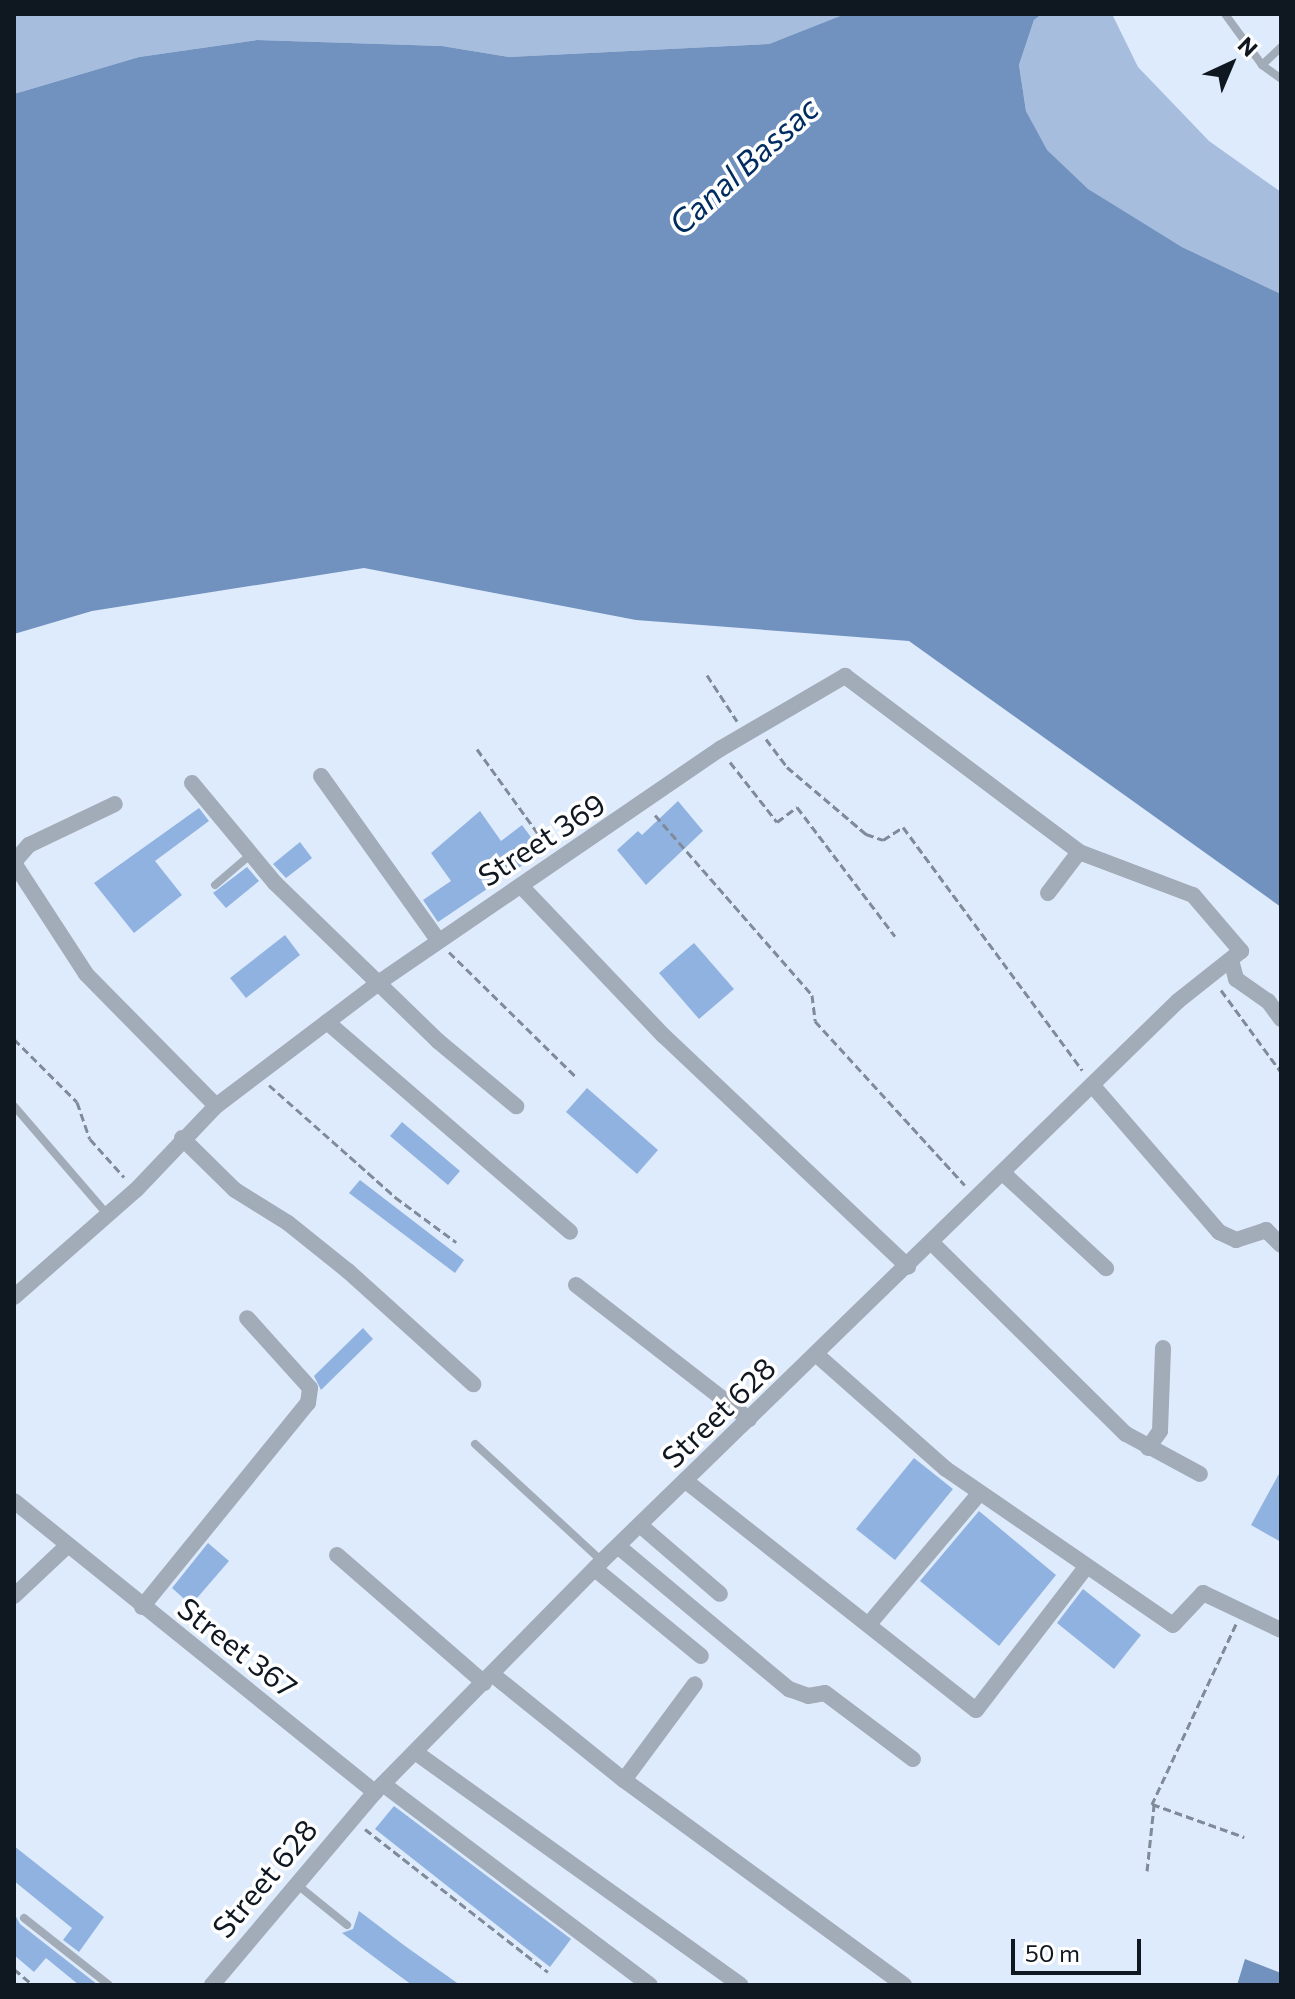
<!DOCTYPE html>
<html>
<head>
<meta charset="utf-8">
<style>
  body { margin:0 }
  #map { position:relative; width:1295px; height:1999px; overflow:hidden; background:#deebfd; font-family:Commissioner,sans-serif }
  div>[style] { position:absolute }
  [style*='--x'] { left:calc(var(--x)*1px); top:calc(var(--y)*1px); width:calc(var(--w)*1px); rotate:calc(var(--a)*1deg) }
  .green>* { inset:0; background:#a6bddd }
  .water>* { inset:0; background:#7192be }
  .building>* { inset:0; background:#90b2e0 }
  .path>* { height:3px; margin-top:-1.5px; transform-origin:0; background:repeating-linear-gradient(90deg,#808b99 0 8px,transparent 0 12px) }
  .lane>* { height:8px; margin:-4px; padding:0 4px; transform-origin:4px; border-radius:4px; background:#a2abb8 }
  .street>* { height:16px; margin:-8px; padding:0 8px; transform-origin:8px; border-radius:8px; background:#a2abb8 }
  span { translate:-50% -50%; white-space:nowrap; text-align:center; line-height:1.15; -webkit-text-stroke:7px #fff; paint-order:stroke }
  .street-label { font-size:30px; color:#0f1721 }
  .water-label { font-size:32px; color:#002c61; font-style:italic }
  .frame { position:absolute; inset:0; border:16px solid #0f1721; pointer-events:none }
  .north { position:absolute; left:1191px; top:24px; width:80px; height:80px; -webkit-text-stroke:6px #fff; paint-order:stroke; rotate:44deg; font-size:22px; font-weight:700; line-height:32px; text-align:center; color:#0f1721 }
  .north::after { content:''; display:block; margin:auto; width:28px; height:36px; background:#0f1721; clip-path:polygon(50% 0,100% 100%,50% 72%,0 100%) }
  .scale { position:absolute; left:1011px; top:1939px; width:130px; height:36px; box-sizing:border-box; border:4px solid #0f1721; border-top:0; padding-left:10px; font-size:24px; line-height:28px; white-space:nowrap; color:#0f1721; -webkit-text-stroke:6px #fff; paint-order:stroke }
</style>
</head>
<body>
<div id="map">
  <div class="green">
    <div style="clip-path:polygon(14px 14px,845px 14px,769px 44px,509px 57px,442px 46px,257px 40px,139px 57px,14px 94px)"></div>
    <div style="clip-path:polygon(1042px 14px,1112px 14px,1138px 67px,1209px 141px,1281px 192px,1281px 294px,1182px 247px,1087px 189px,1046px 150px,1026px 111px,1019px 65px,1034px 20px)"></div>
  </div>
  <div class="water">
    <div style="clip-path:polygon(845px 14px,1042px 14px,1034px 20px,1019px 65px,1026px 111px,1047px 150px,1088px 189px,1182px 247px,1281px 294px,1281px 907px,909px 641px,636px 620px,364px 568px,92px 611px,14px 634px,14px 94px,139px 57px,257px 40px,442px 46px,509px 57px,769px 44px)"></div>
    <div style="clip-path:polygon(1245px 1959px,1281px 1973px,1281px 1985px,1237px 1985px)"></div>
  </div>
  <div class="building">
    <div style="clip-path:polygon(678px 801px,703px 831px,646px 885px,617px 850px,638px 831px,642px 835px)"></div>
    <div style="clip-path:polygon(199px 808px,209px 821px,155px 861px,182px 895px,134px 933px,94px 883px)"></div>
    <div style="clip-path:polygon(480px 811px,501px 841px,522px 825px,542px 852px,438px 922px,423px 900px,451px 881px,431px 853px)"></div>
    <div style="clip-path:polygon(300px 842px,312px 858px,286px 878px,273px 864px)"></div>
    <div style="clip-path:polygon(247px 867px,259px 881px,226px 908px,213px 893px)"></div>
    <div style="clip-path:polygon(285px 935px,300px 955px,246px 998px,230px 978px)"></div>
    <div style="clip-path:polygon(694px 943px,734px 989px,699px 1019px,659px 973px)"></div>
    <div style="clip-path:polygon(587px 1088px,658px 1150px,637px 1174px,566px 1112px)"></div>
    <div style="clip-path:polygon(402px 1122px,460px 1171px,448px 1185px,390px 1136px)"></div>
    <div style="clip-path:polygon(360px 1180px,464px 1260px,455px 1273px,349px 1193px)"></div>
    <div style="clip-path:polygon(363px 1328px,373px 1339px,321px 1390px,314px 1376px)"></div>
    <div style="clip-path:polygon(914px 1458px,953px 1489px,895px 1560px,856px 1529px)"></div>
    <div style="clip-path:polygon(1281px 1470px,1281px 1542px,1251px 1525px)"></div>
    <div style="clip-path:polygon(979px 1511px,1056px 1575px,999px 1646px,920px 1581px)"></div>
    <div style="clip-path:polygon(208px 1543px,229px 1561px,191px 1605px,172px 1588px)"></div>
    <div style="clip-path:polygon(1083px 1589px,1141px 1635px,1114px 1669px,1057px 1623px)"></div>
    <div style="clip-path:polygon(394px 1806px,571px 1939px,550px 1967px,375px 1829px)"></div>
    <div style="clip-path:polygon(14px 1846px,104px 1917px,79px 1952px,63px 1940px,72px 1928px,14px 1881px)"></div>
    <div style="clip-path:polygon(359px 1911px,405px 1946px,460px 1985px,412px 1985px,386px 1966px,342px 1933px,353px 1929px)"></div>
    <div style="clip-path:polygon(14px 1913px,20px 1924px,98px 1985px,79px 1985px,46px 1958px,34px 1972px,14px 1955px)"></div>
  </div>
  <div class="path">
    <div style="--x:707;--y:675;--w:55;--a:56.9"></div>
    <div style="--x:766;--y:739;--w:35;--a:53"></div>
    <div style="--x:787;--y:767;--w:104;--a:40.3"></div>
    <div style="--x:866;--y:834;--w:18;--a:19"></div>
    <div style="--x:883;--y:840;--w:24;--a:-33"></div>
    <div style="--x:903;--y:827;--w:302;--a:53.6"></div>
    <div style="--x:477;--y:749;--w:120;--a:54.2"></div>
    <div style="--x:730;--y:762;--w:76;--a:51.9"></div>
    <div style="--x:777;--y:822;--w:25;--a:-37"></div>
    <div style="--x:797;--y:807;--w:162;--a:52.8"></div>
    <div style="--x:655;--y:815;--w:239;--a:48.9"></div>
    <div style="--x:812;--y:995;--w:26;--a:83"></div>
    <div style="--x:815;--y:1021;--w:222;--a:47.6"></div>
    <div style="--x:449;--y:952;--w:177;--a:44.5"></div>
    <div style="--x:1221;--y:990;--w:102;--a:53.8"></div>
    <div style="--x:14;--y:1039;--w:89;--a:45"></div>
    <div style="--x:77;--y:1102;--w:39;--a:71"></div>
    <div style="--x:90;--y:1139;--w:51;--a:48.2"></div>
    <div style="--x:269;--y:1085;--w:169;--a:41.6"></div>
    <div style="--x:395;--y:1197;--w:76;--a:36.4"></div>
    <div style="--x:1236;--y:1624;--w:199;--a:115"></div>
    <div style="--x:1152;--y:1804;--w:98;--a:19.7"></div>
    <div style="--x:365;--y:1829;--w:232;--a:38"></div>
    <div style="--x:1147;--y:1871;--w:66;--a:-83.9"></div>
    <div style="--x:14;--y:1969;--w:25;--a:40"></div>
  </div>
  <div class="lane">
    <div style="--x:1225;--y:14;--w:63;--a:54"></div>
    <div style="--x:1262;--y:65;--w:24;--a:36"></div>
    <div style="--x:1262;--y:65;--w:26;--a:-43"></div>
    <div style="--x:215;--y:885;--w:45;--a:-40.5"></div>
    <div style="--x:14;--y:1106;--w:143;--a:49.3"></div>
    <div style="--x:475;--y:1444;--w:173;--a:42.7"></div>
    <div style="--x:295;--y:1883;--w:67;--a:38.9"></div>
    <div style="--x:24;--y:1918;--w:108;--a:38.2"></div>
  </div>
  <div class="street">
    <div style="--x:321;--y:776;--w:201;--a:54.5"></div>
    <div style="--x:192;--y:783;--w:130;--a:50.3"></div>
    <div style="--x:275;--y:883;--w:227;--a:44.1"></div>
    <div style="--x:438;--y:1041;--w:102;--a:39.8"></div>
    <div style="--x:14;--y:862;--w:23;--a:-49"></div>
    <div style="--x:29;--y:845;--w:95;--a:-25.5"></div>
    <div style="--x:14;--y:863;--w:132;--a:57"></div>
    <div style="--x:86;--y:974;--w:185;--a:45.4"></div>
    <div style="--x:521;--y:886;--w:207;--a:46.4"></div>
    <div style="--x:664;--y:1036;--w:336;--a:43.4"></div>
    <div style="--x:1048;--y:893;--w:51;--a:-52.9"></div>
    <div style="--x:1231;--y:960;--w:20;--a:75"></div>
    <div style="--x:1236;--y:979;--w:39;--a:35"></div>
    <div style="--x:1268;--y:1001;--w:22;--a:54"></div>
    <div style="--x:327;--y:1022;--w:321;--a:40.8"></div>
    <div style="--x:1093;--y:1086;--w:193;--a:49.2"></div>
    <div style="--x:1219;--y:1232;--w:19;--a:25"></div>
    <div style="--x:1236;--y:1240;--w:32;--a:-18"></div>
    <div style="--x:1266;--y:1230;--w:21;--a:45"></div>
    <div style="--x:182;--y:1138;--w:74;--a:44.5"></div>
    <div style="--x:235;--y:1190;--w:62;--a:31.9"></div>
    <div style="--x:288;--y:1223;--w:77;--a:38.7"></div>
    <div style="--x:348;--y:1271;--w:169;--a:42.1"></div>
    <div style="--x:1004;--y:1174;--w:139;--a:42.7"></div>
    <div style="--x:932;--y:1243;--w:272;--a:44.6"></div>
    <div style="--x:1126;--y:1434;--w:84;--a:28.4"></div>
    <div style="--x:576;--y:1285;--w:219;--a:37.8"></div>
    <div style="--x:14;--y:1297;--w:162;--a:-41.3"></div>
    <div style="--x:136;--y:1190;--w:116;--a:-46.4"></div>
    <div style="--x:216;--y:1106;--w:207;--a:-37.1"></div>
    <div style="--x:381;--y:981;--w:411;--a:-34.4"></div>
    <div style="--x:720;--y:749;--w:145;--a:-30.3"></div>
    <div style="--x:845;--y:676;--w:293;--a:36.9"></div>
    <div style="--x:1079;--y:852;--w:122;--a:20.7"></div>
    <div style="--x:1193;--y:895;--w:74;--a:49.4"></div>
    <div style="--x:1241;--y:951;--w:80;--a:141.6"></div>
    <div style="--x:1178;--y:1001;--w:803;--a:135.81"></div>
    <div style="--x:602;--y:1561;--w:324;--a:134.5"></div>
    <div style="--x:375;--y:1792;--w:253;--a:130.2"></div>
    <div style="--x:817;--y:1355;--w:172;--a:41.5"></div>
    <div style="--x:946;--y:1469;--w:275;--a:34.5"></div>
    <div style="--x:1173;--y:1625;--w:44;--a:-46.8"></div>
    <div style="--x:1203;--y:1593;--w:86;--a:25.4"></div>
    <div style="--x:1148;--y:1448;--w:21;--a:-55"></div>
    <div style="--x:1160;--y:1431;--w:83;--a:-87.9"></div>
    <div style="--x:687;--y:1482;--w:368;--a:38.3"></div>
    <div style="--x:976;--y:1710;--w:180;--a:-52.4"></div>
    <div style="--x:14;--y:1501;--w:464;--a:38.9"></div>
    <div style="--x:641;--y:1526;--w:104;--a:40.7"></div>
    <div style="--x:619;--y:1547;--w:222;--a:39.9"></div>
    <div style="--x:789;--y:1689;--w:20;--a:20"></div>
    <div style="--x:808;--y:1696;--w:17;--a:-10"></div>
    <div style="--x:825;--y:1693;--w:110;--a:36.9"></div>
    <div style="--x:337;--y:1555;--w:195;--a:41"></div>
    <div style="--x:595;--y:1569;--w:137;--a:39.4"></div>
    <div style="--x:14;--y:1596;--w:73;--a:-43.3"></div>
    <div style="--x:142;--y:1607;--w:263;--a:-50.9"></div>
    <div style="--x:308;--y:1403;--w:15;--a:-82"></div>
    <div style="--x:310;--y:1388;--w:94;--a:-132"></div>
    <div style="--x:869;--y:1624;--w:170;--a:-49.8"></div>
    <div style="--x:492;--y:1674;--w:169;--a:38.8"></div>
    <div style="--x:624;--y:1780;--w:347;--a:36.2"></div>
    <div style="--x:415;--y:1752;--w:400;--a:35.6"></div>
    <div style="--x:624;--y:1780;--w:119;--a:-53.5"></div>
    <div style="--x:383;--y:1784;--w:334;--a:37"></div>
  </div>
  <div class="street-label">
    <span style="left:541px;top:839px;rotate:-33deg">Street 369</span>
    <span style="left:718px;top:1412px;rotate:-44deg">Street 628</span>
    <span style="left:238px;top:1647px;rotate:38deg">Street 367</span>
    <span style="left:264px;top:1878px;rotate:-50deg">Street 628</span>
  </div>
  <div class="water-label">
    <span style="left:743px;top:165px;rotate:-42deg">Canal Bassac</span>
  </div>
  <div class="frame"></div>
  <div class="north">N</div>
  <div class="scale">50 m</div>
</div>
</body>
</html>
